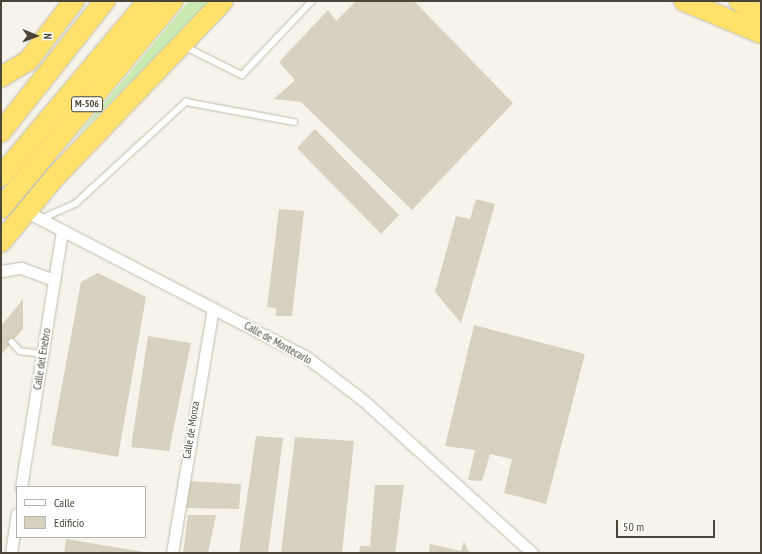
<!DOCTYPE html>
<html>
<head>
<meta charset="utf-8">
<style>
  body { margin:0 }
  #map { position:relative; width:762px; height:554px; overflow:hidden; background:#f5f3ea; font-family:"PT Sans Narrow",sans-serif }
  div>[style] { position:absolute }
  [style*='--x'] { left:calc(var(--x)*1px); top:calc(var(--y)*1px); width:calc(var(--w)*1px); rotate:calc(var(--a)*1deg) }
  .green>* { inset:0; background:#caeab3 }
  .building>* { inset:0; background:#d7d1bf }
  .roads { filter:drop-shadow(0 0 1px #c1bdac) drop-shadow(0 0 1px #c1bdac) }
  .lane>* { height:5.5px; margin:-2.75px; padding:0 2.75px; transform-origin:2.75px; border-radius:2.75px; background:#fff }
  .street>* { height:11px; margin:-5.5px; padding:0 5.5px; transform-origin:5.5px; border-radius:5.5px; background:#fff }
  .highway>* { height:20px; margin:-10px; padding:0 10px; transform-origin:10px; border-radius:10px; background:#ffe16c }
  span { translate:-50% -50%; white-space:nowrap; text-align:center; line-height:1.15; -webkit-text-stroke:3.5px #fff; paint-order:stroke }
  .shield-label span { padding:1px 3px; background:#fff; border:1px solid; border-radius:3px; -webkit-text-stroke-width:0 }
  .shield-label { font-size:10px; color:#4a4538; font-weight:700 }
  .street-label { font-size:11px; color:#4a4538 }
  .frame { position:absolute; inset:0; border:2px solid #4a4538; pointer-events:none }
  .legend { position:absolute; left:16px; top:486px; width:130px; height:52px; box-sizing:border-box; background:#fff; border:1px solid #b7b5af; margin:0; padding:5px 7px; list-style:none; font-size:12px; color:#4a4538 }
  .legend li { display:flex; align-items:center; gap:8px; height:20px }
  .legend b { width:20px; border:1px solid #b7b5af }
  .north { position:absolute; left:16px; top:16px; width:40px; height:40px; -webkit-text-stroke:3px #fff; paint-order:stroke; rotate:91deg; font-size:11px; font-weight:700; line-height:16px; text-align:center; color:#4a4538 }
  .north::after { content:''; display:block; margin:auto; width:14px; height:18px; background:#4a4538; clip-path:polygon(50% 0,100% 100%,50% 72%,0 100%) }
  .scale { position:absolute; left:616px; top:520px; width:99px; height:18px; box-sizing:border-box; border:2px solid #4a4538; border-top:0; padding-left:5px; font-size:12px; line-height:14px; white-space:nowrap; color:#4a4538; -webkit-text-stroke:3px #fff; paint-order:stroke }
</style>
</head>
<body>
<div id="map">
  <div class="green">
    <div style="clip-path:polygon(189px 1px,212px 1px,75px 138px)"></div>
  </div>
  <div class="building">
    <div style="clip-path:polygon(356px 1px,414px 1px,513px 103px,412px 210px,301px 102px,274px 99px,295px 80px,279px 62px,328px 10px,336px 21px)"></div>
    <div style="clip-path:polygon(315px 129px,399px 215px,381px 234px,297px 148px)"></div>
    <div style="clip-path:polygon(476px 199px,495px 204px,461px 323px,435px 292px,456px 216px,470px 219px)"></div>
    <div style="clip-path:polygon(279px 209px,304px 211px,292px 316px,276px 316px,276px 308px,267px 307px)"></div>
    <div style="clip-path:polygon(98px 273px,146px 297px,118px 457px,51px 445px,81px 282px)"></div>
    <div style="clip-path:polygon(23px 299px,23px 329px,1px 355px,1px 326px)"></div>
    <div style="clip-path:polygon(474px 325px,585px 354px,546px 504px,504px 493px,512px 459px,490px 454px,482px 481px,468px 480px,475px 450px,445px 446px)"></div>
    <div style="clip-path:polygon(148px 336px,191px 343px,169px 451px,131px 447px)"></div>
    <div style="clip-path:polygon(256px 436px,283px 438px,268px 553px,239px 553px)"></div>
    <div style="clip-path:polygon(295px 437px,354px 441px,342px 553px,281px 553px)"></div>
    <div style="clip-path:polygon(188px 481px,241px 484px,239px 509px,186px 508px)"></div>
    <div style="clip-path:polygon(375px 485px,404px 485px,395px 553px,359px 553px,360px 546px,370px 546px)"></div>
    <div style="clip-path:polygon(188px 515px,216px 515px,208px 553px,183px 553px)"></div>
    <div style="clip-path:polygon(66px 539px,144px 552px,144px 553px,64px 553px)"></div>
    <div style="clip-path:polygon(464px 541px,468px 551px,475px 553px,429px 553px,430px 544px,461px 551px)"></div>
  </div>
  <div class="roads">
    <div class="lane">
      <div style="--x:184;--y:46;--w:65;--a:26.6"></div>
      <div style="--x:242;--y:75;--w:102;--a:-46.6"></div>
      <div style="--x:41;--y:219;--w:37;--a:-24"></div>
      <div style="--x:75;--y:204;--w:151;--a:-42.6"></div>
      <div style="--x:186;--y:102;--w:110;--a:10.5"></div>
      <div style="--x:12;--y:342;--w:12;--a:48"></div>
      <div style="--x:20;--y:351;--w:22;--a:8"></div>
    </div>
    <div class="street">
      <div style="--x:27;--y:212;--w:313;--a:27.4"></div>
      <div style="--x:305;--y:356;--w:74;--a:37.3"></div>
      <div style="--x:364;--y:401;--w:227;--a:42.1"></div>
      <div style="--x:1;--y:271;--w:20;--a:-9"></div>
      <div style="--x:21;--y:268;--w:35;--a:20"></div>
      <div style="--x:21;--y:487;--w:259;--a:-80.9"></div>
      <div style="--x:11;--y:553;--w:40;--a:-81.5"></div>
      <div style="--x:172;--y:553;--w:248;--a:-80.5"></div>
    </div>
    <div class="highway">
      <div style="--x:684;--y:1;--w:83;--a:22.6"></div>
      <div style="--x:739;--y:1;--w:27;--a:36"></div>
      <div style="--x:1;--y:77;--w:31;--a:-31"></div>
      <div style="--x:28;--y:61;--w:76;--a:-52.5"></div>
      <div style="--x:1;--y:132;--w:167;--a:-51.6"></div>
      <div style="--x:1;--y:176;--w:229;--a:-50"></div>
      <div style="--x:1;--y:208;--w:269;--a:-50.3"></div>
      <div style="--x:1;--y:242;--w:85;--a:-50.3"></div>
      <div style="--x:55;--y:177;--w:243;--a:-46.3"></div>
    </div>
  </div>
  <div class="shield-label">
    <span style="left:87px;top:104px">M-506</span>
  </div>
  <div class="street-label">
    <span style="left:278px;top:343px;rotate:29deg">Calle de Montecarlo</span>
    <span style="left:42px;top:359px;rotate:-81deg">Calle del Enebro</span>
    <span style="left:191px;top:430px;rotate:-81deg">Calle de Monza</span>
  </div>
  <div class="frame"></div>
  <ul class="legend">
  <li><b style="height:5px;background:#fff"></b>Calle</li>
  <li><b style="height:11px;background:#d7d1bf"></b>Edificio</li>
  </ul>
  <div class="north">N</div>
  <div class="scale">50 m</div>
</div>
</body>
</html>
